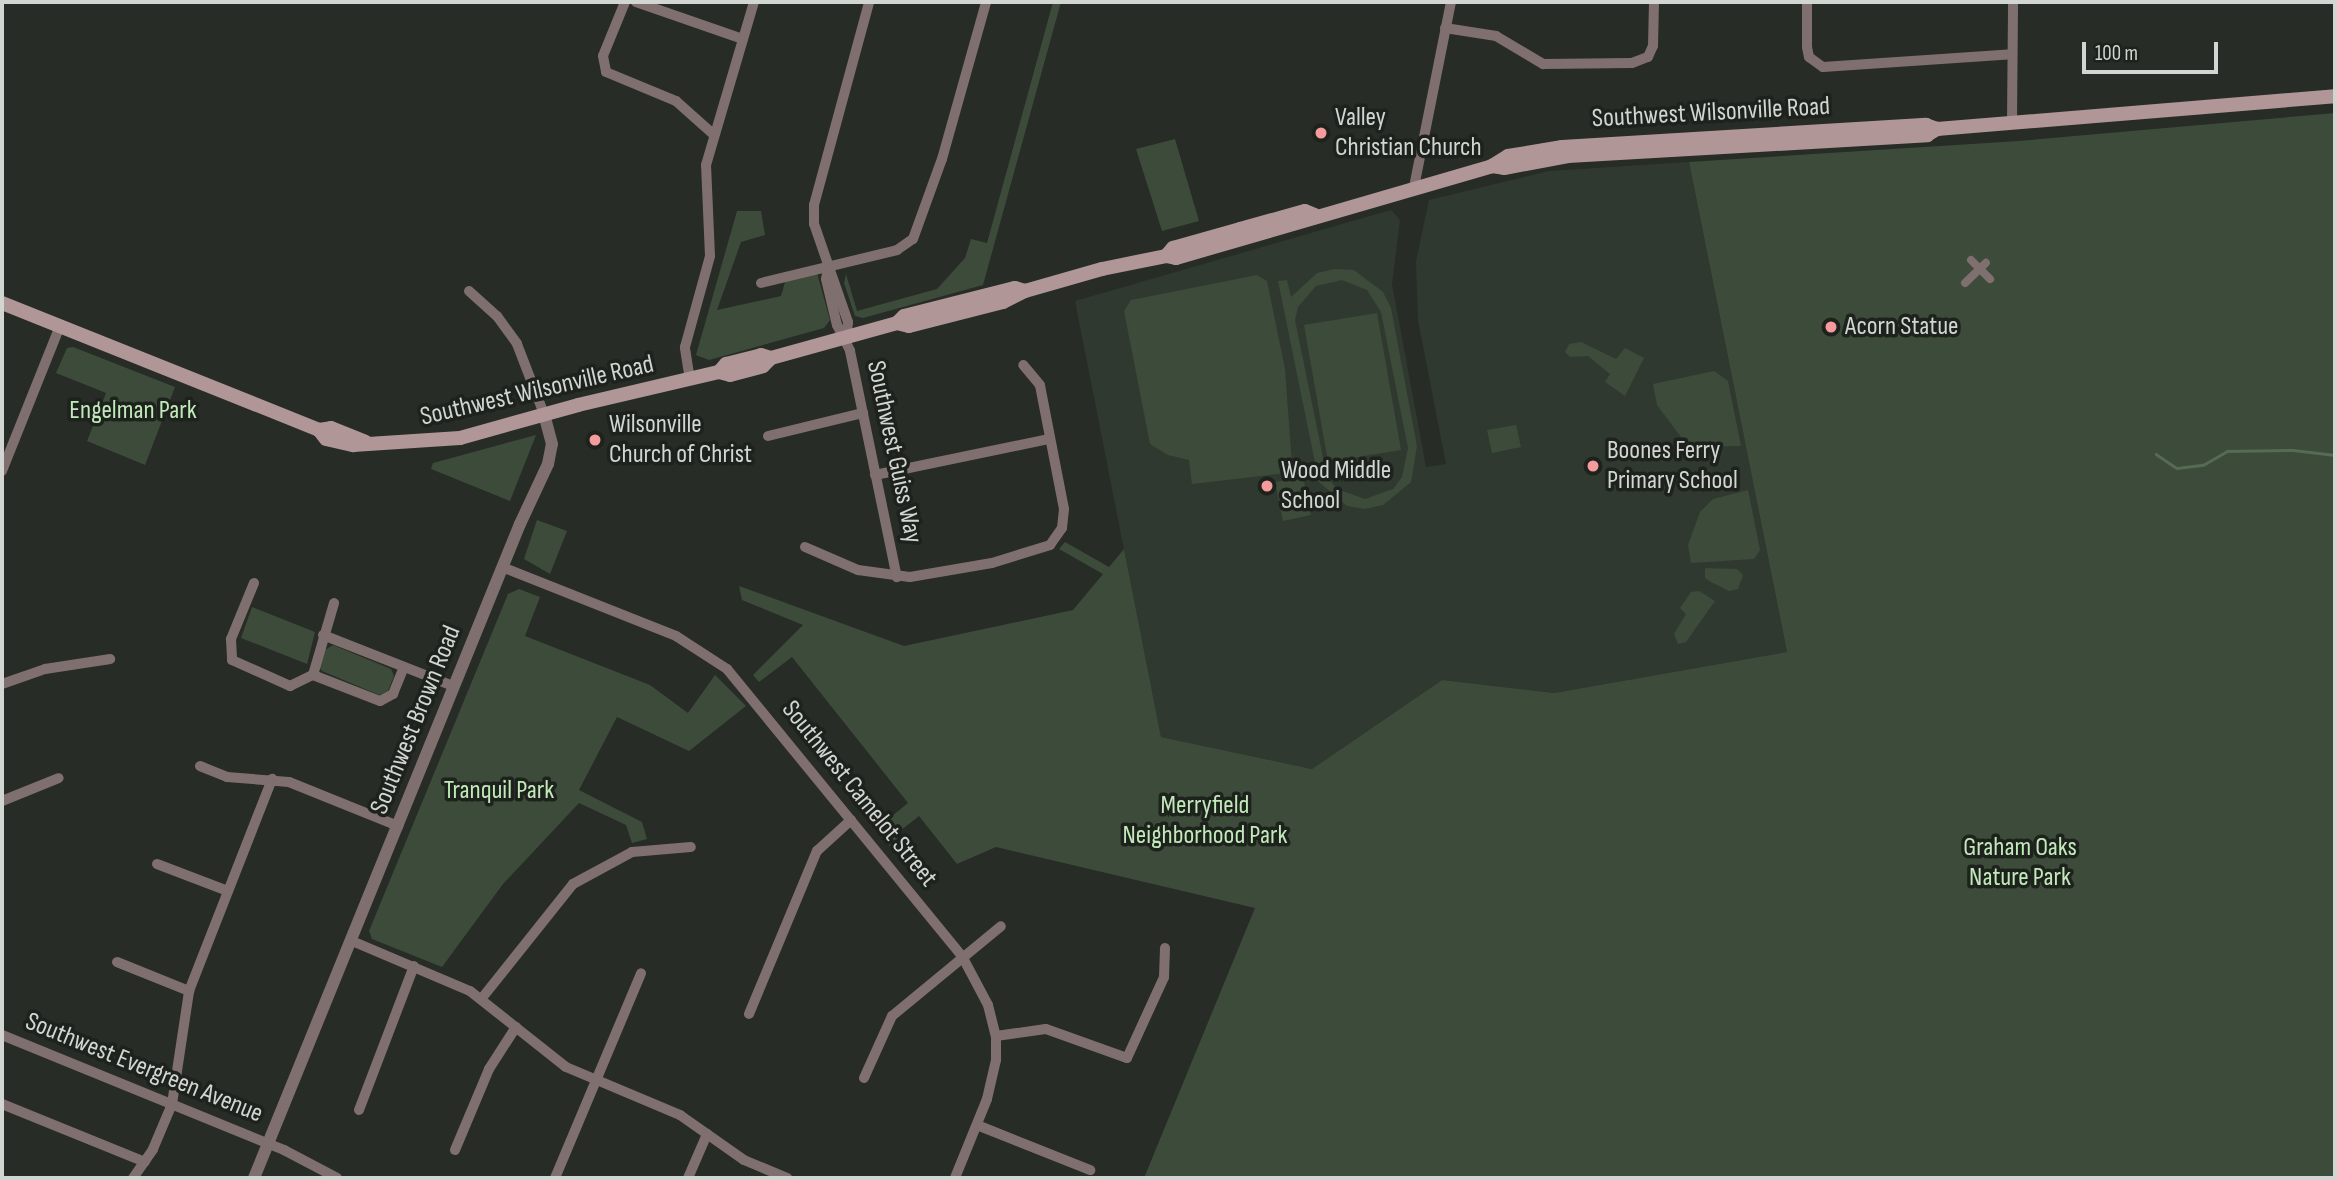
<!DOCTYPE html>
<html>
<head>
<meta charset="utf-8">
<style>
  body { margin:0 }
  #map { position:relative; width:2337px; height:1180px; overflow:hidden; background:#272c26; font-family:"Sofia Sans Condensed",sans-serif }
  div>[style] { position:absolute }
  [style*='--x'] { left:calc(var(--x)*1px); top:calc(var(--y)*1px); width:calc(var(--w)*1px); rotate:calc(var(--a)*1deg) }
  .built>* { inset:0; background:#30392f }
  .green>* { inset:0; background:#3d4b3a }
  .stream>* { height:2.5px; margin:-1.25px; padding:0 1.25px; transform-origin:1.25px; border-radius:1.25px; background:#566b53 }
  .pedestrian>* { height:8px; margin:-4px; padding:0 4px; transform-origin:4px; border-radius:4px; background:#806f6f }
  .minor>* { height:10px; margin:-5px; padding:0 5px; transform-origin:5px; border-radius:5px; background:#806f6f }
  .tertiary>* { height:12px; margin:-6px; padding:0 6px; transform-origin:6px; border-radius:6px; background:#806f6f }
  .secondary>* { height:14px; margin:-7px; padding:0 7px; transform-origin:7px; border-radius:7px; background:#b09696 }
  .dots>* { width:19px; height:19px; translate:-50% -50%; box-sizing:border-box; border:4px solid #1e221d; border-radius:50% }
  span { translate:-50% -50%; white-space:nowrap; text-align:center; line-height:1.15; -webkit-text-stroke:7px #1e221d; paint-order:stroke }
  .street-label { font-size:26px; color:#d2d6d2 }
  .poi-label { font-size:26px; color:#d2d6d2 }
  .left { translate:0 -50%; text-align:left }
  .park-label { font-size:26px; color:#c1e9ba }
  .frame { position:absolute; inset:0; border:4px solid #d2d6d2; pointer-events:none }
  .scale { position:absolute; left:2082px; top:42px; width:136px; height:32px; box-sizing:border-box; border:4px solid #d2d6d2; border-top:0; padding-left:9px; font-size:21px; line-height:24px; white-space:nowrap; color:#d2d6d2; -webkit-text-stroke:5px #1e221d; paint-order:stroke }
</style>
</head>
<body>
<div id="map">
  <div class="built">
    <div style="clip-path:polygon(1689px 162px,1787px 652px,1554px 693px,1442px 680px,1312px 769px,1161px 737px,1075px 301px,1391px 210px,1400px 220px,1392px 284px,1426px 467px,1446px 464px,1418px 320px,1416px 261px,1429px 200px,1549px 171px)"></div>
  </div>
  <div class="green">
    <div style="clip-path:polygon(1053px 2px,1061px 2px,983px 285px,863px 318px,855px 316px,844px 283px,846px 274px,857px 311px,937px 289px,965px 258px,971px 239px,987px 243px)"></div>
    <div style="clip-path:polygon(2335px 113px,2335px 1178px,1144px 1178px,1255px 908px,996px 847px,957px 864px,919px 816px,900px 831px,892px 849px,876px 829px,908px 803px,792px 657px,759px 682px,753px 675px,803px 625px,742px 600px,739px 586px,904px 646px,1073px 610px,1103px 574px,1059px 549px,1065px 542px,1109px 567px,1124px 549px,1161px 737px,1312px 769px,1442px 680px,1554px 693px,1787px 652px,1689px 162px,2019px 141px)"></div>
    <div style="clip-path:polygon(1175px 139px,1199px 221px,1162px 231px,1136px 149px)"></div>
    <div style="clip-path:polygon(737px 211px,761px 211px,765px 235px,741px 242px,717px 310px,781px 296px,785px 282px,817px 273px,830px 320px,824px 328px,709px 360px,696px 355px)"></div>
    <div style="clip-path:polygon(evenodd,1335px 269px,1354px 270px,1383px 292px,1391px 308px,1417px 446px,1411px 482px,1383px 505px,1365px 509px,1347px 506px,1319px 482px,1278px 281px,1287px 280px,1291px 297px,1317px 273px,1335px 269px,1342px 280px,1367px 290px,1381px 312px,1408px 448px,1402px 477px,1393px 489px,1365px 499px,1337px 489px,1327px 477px,1295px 320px,1298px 307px,1316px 286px,1342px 280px)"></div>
    <div style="clip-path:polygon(1257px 275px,1267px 281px,1285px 369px,1292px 465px,1286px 473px,1192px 484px,1189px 460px,1168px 455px,1150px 444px,1124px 311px,1131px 300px)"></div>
    <div style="clip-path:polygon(1377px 313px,1401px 450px,1328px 462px,1304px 325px)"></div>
    <div style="clip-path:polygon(1581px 342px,1616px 359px,1625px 348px,1644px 358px,1625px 396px,1605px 382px,1610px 374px,1588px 356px,1570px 357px,1565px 352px,1569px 344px)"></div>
    <div style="clip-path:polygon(73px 347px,175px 387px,145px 465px,87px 441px,106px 393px,56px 373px,67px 348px)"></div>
    <div style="clip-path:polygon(1714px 371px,1728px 381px,1741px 446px,1700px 447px,1681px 437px,1657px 405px,1653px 384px)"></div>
    <div style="clip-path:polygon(1516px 425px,1521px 447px,1492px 453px,1487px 430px)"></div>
    <div style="clip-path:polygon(536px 435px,510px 501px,431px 469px,433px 463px)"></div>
    <div style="clip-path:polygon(1303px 477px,1311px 515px,1283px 521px,1275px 482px)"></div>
    <div style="clip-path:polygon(1748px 490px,1760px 550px,1754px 559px,1691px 563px,1688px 545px,1700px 512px,1713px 499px)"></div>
    <div style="clip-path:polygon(537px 520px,567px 531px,550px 574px,524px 559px)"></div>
    <div style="clip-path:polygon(1705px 568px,1737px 569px,1743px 575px,1738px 589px,1729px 591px,1711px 582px,1705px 578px)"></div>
    <div style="clip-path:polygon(519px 589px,540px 597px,525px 636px,650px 685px,688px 713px,715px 675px,746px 706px,689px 751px,617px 717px,579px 790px,642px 822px,647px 839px,632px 843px,626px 825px,579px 803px,503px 884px,442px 967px,372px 939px,369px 931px,508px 594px)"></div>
    <div style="clip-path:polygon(1699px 591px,1715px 601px,1686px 642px,1678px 644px,1674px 634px,1686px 614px,1680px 608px,1691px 592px)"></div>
    <div style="clip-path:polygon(252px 607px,315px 632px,307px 664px,241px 638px)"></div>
    <div style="clip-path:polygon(333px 645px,391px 669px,394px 676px,388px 691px,379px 695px,322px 671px,319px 667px,325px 650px)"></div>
  </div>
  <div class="stream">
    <div style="--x:2156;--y:454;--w:25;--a:34"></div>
    <div style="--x:2177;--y:468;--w:26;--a:-7"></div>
    <div style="--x:2203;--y:465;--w:28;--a:-30"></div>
    <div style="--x:2227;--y:451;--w:66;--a:-0.9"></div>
    <div style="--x:2293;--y:450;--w:42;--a:6.8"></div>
  </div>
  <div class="pedestrian">
    <div style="--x:1971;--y:260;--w:27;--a:45"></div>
    <div style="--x:1965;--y:283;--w:29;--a:-44"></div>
  </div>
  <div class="minor">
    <div style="--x:625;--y:2;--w:58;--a:112.2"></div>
    <div style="--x:603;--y:56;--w:16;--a:79"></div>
    <div style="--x:606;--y:72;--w:76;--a:22.5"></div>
    <div style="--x:676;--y:101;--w:50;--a:41.7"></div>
    <div style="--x:636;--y:2;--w:113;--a:19.1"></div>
    <div style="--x:1807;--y:2;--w:45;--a:90"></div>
    <div style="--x:1807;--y:47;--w:10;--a:79"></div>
    <div style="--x:1809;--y:57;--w:17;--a:36"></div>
    <div style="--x:1823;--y:67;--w:189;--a:-3.9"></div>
    <div style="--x:1445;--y:28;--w:52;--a:8.9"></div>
    <div style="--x:1496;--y:36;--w:55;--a:30.8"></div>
    <div style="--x:1543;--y:64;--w:89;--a:-0.6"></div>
    <div style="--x:1632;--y:63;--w:17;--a:-21"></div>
    <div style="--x:1648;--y:57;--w:12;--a:-66"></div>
    <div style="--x:1653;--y:46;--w:44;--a:-88.7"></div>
    <div style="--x:2012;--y:122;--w:120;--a:-89.5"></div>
    <div style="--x:1414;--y:187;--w:189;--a:-78.7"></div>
    <div style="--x:828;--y:268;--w:11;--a:100"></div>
    <div style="--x:826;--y:279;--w:47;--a:76.6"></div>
    <div style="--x:837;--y:325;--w:29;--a:63"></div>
    <div style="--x:850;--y:351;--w:231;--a:78.3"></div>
    <div style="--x:761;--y:283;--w:140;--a:-13.6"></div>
    <div style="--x:897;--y:250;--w:19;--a:-35"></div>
    <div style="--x:913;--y:239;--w:85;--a:-70.1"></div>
    <div style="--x:942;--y:159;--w:163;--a:-74.3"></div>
    <div style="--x:469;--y:291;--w:38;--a:42"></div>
    <div style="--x:497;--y:316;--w:34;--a:54"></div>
    <div style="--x:517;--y:344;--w:75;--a:68.9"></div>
    <div style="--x:846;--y:337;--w:15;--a:-82"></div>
    <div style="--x:848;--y:322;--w:104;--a:-109.1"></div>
    <div style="--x:814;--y:224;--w:19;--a:-90"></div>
    <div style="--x:814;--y:205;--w:210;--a:-74.8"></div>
    <div style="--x:690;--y:380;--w:33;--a:-99"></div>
    <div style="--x:685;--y:347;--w:94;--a:-74.6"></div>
    <div style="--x:710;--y:256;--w:91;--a:-92.5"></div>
    <div style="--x:706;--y:165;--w:170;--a:-73.6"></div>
    <div style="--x:768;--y:436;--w:98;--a:-13.6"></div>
    <div style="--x:2;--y:471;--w:156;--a:-68.2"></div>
    <div style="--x:875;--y:475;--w:178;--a:-11.7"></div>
    <div style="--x:805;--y:547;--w:58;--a:23.5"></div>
    <div style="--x:858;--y:570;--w:52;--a:7.7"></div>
    <div style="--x:910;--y:577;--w:83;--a:-9.7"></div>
    <div style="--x:992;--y:563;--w:61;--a:-17.2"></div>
    <div style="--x:1050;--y:545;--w:21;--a:-55"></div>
    <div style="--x:1062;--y:528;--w:19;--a:-84"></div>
    <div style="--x:1064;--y:509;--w:126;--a:-101"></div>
    <div style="--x:1040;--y:385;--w:26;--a:-130"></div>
    <div style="--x:502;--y:567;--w:187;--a:21.6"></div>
    <div style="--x:676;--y:636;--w:61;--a:32.9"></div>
    <div style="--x:727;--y:669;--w:371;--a:50.7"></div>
    <div style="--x:962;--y:956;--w:55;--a:62"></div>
    <div style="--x:988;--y:1005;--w:32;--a:76"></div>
    <div style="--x:996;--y:1036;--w:24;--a:90"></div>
    <div style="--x:996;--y:1060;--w:40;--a:103"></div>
    <div style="--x:987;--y:1099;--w:85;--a:112.1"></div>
    <div style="--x:254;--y:583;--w:61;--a:112.3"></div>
    <div style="--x:231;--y:639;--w:21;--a:87"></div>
    <div style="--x:232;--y:660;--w:64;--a:24.1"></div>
    <div style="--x:290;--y:686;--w:25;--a:-26"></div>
    <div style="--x:323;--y:635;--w:140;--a:21.4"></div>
    <div style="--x:313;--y:675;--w:72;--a:21.2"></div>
    <div style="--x:380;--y:701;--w:15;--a:-28"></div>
    <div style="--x:393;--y:694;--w:29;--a:-68"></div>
    <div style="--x:313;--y:675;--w:75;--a:-73.7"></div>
    <div style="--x:2;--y:684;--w:46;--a:-19.2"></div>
    <div style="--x:45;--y:669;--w:66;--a:-8.7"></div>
    <div style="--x:200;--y:766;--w:29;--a:22"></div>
    <div style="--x:227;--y:777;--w:62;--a:4.6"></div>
    <div style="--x:289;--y:782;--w:118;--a:22"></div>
    <div style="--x:2;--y:801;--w:61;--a:-22"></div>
    <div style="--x:157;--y:864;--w:73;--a:20.9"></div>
    <div style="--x:352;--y:941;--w:128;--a:23"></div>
    <div style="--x:470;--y:991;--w:122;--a:38.4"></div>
    <div style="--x:566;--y:1067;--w:124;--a:22.8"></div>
    <div style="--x:680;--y:1115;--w:78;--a:35.1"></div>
    <div style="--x:744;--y:1160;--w:47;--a:22.7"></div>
    <div style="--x:117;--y:962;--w:78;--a:21.9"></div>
    <div style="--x:482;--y:998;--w:146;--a:-51.4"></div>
    <div style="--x:573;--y:884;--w:67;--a:-28.5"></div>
    <div style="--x:632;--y:852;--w:59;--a:-4.8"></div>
    <div style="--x:749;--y:1014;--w:177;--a:-67.4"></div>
    <div style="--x:817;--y:851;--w:46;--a:-42.4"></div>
    <div style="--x:2;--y:1035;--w:305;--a:22.2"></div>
    <div style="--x:284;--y:1150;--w:60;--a:27.8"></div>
    <div style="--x:996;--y:1036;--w:50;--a:-8"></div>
    <div style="--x:1046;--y:1029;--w:86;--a:19.7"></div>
    <div style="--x:1127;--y:1058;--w:89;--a:-65.4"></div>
    <div style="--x:1164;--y:977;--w:29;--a:-88"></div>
    <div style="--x:864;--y:1078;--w:68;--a:-65.7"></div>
    <div style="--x:892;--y:1016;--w:141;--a:-39.5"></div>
    <div style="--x:2;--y:1104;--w:154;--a:22.1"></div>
    <div style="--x:359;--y:1110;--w:154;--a:-69.1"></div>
    <div style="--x:977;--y:1125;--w:122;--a:21.7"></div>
    <div style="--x:455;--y:1150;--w:88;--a:-67.2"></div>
    <div style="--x:489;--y:1069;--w:50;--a:-57.3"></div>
    <div style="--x:133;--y:1178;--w:35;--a:-55"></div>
    <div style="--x:153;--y:1149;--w:49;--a:-67.1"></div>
    <div style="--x:172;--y:1104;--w:114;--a:-81.4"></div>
    <div style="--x:189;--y:991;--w:228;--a:-68.6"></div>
    <div style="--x:555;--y:1178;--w:222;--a:-67.2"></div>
    <div style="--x:688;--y:1178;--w:48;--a:-66.6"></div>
  </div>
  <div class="tertiary">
    <div style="--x:254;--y:1178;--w:706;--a:-67.87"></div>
    <div style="--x:520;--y:524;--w:66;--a:-65"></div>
    <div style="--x:548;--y:464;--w:20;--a:-79"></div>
    <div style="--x:552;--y:444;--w:31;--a:-105"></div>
  </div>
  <div class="secondary">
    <div style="--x:1492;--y:166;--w:19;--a:-32"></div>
    <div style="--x:1508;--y:156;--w:55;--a:-9.5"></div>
    <div style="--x:1562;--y:147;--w:365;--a:-3.5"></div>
    <div style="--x:1926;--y:125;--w:12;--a:20"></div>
    <div style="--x:1166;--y:256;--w:11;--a:-49"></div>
    <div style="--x:1173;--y:248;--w:70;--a:-15.8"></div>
    <div style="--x:1240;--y:229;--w:67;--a:-15.5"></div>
    <div style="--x:1305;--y:211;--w:11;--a:22"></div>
    <div style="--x:2;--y:303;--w:341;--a:21.8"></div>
    <div style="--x:319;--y:430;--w:11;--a:52"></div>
    <div style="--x:326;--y:439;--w:28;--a:13"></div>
    <div style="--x:353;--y:445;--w:107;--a:-3.7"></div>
    <div style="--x:460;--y:438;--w:123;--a:-15.6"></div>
    <div style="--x:578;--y:405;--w:145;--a:-13.2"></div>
    <div style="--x:719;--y:372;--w:11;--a:15"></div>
    <div style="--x:730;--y:375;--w:34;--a:-15"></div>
    <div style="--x:763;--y:366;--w:11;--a:-45"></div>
    <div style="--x:771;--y:358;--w:131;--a:-15.5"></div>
    <div style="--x:897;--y:323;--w:10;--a:-45"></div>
    <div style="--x:904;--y:316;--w:114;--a:-14.2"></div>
    <div style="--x:1015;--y:288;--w:10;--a:17"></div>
    <div style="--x:897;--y:323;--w:12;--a:14"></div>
    <div style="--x:909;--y:326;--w:97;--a:-14.3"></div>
    <div style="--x:1003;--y:302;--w:25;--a:-27"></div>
    <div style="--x:1025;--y:291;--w:80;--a:-15.9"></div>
    <div style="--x:1102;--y:269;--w:65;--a:-11.5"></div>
    <div style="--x:1166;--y:256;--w:10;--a:11"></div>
    <div style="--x:1176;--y:258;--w:329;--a:-16.2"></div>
    <div style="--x:1492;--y:166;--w:12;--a:9"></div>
    <div style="--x:1504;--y:168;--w:65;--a:-10.6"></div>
    <div style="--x:1568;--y:156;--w:360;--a:-3.3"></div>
    <div style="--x:1927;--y:135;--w:12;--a:-31"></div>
    <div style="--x:1937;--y:129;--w:399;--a:-4.7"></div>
    <div style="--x:719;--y:372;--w:11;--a:-49"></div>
    <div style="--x:726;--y:364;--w:36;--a:-14"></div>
    <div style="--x:761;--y:355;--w:10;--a:17"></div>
    <div style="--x:319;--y:430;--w:12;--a:-9"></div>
    <div style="--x:331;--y:428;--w:37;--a:22"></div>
  </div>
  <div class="dots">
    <div style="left:1321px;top:133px;background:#f59b9d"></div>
    <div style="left:1831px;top:327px;background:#f59b9d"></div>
    <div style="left:595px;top:440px;background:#f59b9d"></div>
    <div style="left:1593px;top:466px;background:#f59b9d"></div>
    <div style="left:1267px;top:486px;background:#f59b9d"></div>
  </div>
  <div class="street-label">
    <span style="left:1711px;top:113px;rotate:-3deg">Southwest Wilsonville Road</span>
    <span style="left:537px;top:391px;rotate:-13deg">Southwest Wilsonville Road</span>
    <span style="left:894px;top:452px;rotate:78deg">Southwest Guiss Way</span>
    <span style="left:416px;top:720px;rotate:-68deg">Southwest Brown Road</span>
    <span style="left:859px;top:794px;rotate:51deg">Southwest Camelot Street</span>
    <span style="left:144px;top:1068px;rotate:22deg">Southwest Evergreen Avenue</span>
  </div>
  <div class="poi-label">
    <span class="left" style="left:1335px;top:133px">Valley<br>Christian Church</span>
    <span class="left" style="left:1845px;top:327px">Acorn Statue</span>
    <span class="left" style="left:609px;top:440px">Wilsonville<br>Church of Christ</span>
    <span class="left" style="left:1607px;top:466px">Boones Ferry<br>Primary School</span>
    <span class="left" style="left:1281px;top:486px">Wood Middle<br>School</span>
  </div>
  <div class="park-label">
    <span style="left:133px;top:411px">Engelman Park</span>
    <span style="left:499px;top:791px">Tranquil Park</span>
    <span style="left:1205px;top:821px">Merryfield<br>Neighborhood Park</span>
    <span style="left:2020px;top:863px">Graham Oaks<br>Nature Park</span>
  </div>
  <div class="frame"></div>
  <div class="scale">100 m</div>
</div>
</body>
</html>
